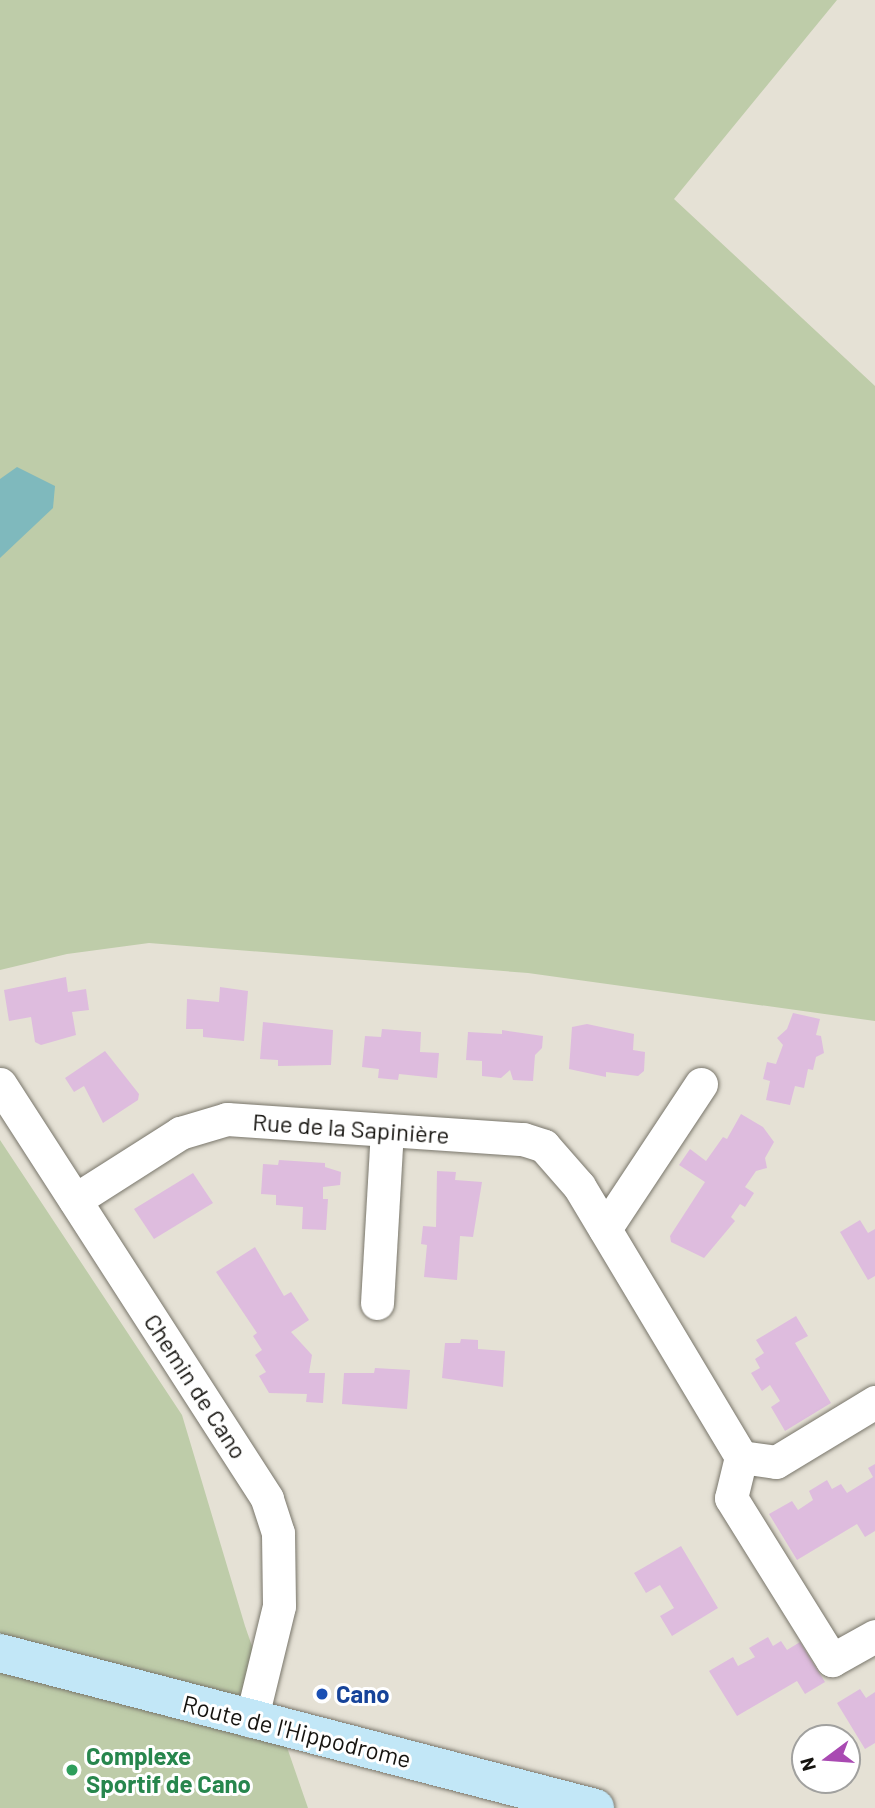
<!DOCTYPE html>
<html>
<head>
<meta charset="utf-8">
<style>
  body { margin:0 }
  #map { position:relative; width:875px; height:1808px; overflow:hidden; background:#e5e1d5; font-family:Barlow,sans-serif }
  div>[style] { position:absolute }
  [style*='--x'] { left:calc(var(--x)*1px); top:calc(var(--y)*1px); width:calc(var(--w)*1px); rotate:calc(var(--a)*1deg) }
  .green>* { inset:0; background:#becca9 }
  .water>* { inset:0; background:#7fb9bd }
  .building>* { inset:0; background:#debcde }
  .roads { filter:drop-shadow(0 0 2px #79766b) drop-shadow(0 0 2px #79766b) }
  .street>* { height:33px; margin:-16.5px; padding:0 16.5px; transform-origin:16.5px; border-radius:16.5px; background:#fff }
  .secondary>* { height:38px; margin:-19px; padding:0 19px; transform-origin:19px; border-radius:19px; background:#c2e7f7 }
  .dots>* { width:19px; height:19px; translate:-50% -50%; box-sizing:border-box; border:4px solid #fff; border-radius:50% }
  span { translate:-50% -50%; white-space:nowrap; text-align:center; line-height:1.15; -webkit-text-stroke:6px #fff; paint-order:stroke }
  .street-label { font-size:24px; color:#15130f }
  .transit-label { font-size:24px; color:#164399; font-weight:700 }
  .left { translate:0 -50%; text-align:left }
  .leisure-label { font-size:24px; color:#27864d; font-weight:700 }
  .north { position:absolute; left:791px; top:1724px; width:70px; height:70px; box-sizing:border-box; background:#fff; border:2px solid #a1a19f; border-radius:50%; rotate:254deg; font-size:19px; font-weight:700; line-height:28px; text-align:center; color:#15130f }
  .north::after { content:''; display:block; margin:auto; width:24px; height:32px; background:#a94ab2; clip-path:polygon(50% 0,100% 100%,50% 72%,0 100%) }
</style>
</head>
<body>
<div id="map">
  <div class="green">
    <div style="clip-path:polygon(0 0,837px 0,674px 199px,875px 386px,875px 1021px,528px 973px,149px 943px,67px 954px,0 970px)"></div>
    <div style="clip-path:polygon(0 1140px,182px 1415px,245px 1626px,308px 1808px,0 1808px)"></div>
  </div>
  <div class="water">
    <div style="clip-path:polygon(17px 467px,55px 486px,53px 508px,0 558px,0 479px)"></div>
  </div>
  <div class="building">
    <div style="clip-path:polygon(66px 977px,68px 992px,86px 989px,89px 1010px,72px 1012px,76px 1035px,41px 1045px,35px 1042px,31px 1017px,9px 1021px,4px 990px)"></div>
    <div style="clip-path:polygon(220px 987px,248px 991px,244px 1041px,203px 1037px,203px 1029px,186px 1029px,187px 999px,219px 1002px)"></div>
    <div style="clip-path:polygon(793px 1013px,820px 1019px,816px 1035px,821px 1036px,824px 1053px,816px 1057px,813px 1070px,808px 1069px,804px 1088px,795px 1086px,790px 1105px,766px 1100px,770px 1081px,763px 1079px,767px 1062px,776px 1064px,783px 1045px,777px 1038px,787px 1029px)"></div>
    <div style="clip-path:polygon(263px 1022px,333px 1030px,331px 1065px,278px 1066px,278px 1060px,260px 1059px)"></div>
    <div style="clip-path:polygon(587px 1024px,634px 1034px,633px 1050px,645px 1052px,644px 1071px,638px 1076px,606px 1072px,606px 1077px,569px 1069px,572px 1027px)"></div>
    <div style="clip-path:polygon(382px 1029px,421px 1032px,420px 1052px,439px 1053px,437px 1078px,399px 1074px,398px 1080px,378px 1078px,379px 1069px,362px 1067px,365px 1036px,381px 1037px)"></div>
    <div style="clip-path:polygon(502px 1030px,543px 1036px,542px 1048px,535px 1055px,533px 1081px,513px 1080px,510px 1070px,501px 1078px,482px 1076px,482px 1061px,466px 1060px,468px 1032px,502px 1034px)"></div>
    <div style="clip-path:polygon(105px 1051px,139px 1094px,138px 1100px,103px 1123px,84px 1086px,74px 1092px,65px 1078px)"></div>
    <div style="clip-path:polygon(741px 1114px,763px 1127px,774px 1142px,765px 1158px,767px 1168px,756px 1171px,745px 1187px,754px 1193px,745px 1207px,740px 1204px,731px 1217px,735px 1221px,704px 1258px,671px 1242px,670px 1236px,705px 1182px,679px 1165px,690px 1149px,706px 1161px,723px 1137px,727px 1139px)"></div>
    <div style="clip-path:polygon(279px 1160px,325px 1163px,325px 1167px,341px 1172px,340px 1185px,323px 1187px,323px 1199px,328px 1199px,326px 1230px,302px 1229px,303px 1207px,276px 1205px,276px 1195px,261px 1194px,263px 1164px,278px 1165px)"></div>
    <div style="clip-path:polygon(437px 1171px,456px 1172px,455px 1180px,482px 1182px,473px 1237px,460px 1236px,457px 1280px,424px 1277px,427px 1245px,421px 1244px,423px 1226px,436px 1227px)"></div>
    <div style="clip-path:polygon(193px 1173px,213px 1203px,154px 1239px,134px 1209px)"></div>
    <div style="clip-path:polygon(860px 1220px,868px 1233px,875px 1229px,875px 1276px,868px 1280px,840px 1232px)"></div>
    <div style="clip-path:polygon(255px 1247px,284px 1296px,291px 1292px,309px 1320px,291px 1332px,312px 1355px,309px 1373px,325px 1373px,323px 1403px,306px 1402px,307px 1394px,269px 1393px,259px 1376px,266px 1372px,255px 1355px,262px 1350px,253px 1336px,257px 1333px,216px 1272px)"></div>
    <div style="clip-path:polygon(796px 1316px,808px 1336px,795px 1343px,831px 1403px,785px 1431px,771px 1407px,780px 1401px,770px 1385px,762px 1391px,751px 1373px,760px 1368px,755px 1359px,764px 1353px,756px 1340px)"></div>
    <div style="clip-path:polygon(461px 1339px,478px 1340px,478px 1349px,505px 1351px,503px 1387px,442px 1378px,445px 1343px,460px 1343px)"></div>
    <div style="clip-path:polygon(375px 1368px,410px 1370px,407px 1409px,342px 1404px,344px 1373px,374px 1373px)"></div>
    <div style="clip-path:polygon(875px 1464px,875px 1531px,865px 1537px,857px 1524px,797px 1560px,769px 1514px,792px 1501px,798px 1510px,813px 1500px,809px 1491px,827px 1480px,832px 1489px,841px 1484px,847px 1493px,873px 1477px,868px 1468px)"></div>
    <div style="clip-path:polygon(681px 1546px,718px 1608px,672px 1636px,660px 1616px,674px 1608px,660px 1585px,646px 1593px,634px 1573px)"></div>
    <div style="clip-path:polygon(768px 1637px,773px 1646px,781px 1641px,787px 1650px,800px 1642px,825px 1682px,805px 1694px,797px 1681px,737px 1716px,709px 1671px,733px 1657px,738px 1666px,755px 1657px,749px 1648px)"></div>
    <div style="clip-path:polygon(860px 1689px,866px 1698px,875px 1692px,875px 1743px,865px 1749px,837px 1703px)"></div>
  </div>
  <div class="roads">
    <div class="street">
      <div style="--x:0;--y:1084;--w:493;--a:57.2"></div>
      <div style="--x:267;--y:1499;--w:36;--a:72"></div>
      <div style="--x:278;--y:1533;--w:73;--a:89.2"></div>
      <div style="--x:279;--y:1606;--w:118;--a:103.7"></div>
      <div style="--x:75;--y:1200;--w:125;--a:-32.5"></div>
      <div style="--x:180;--y:1133;--w:49;--a:-16.6"></div>
      <div style="--x:227;--y:1119;--w:297;--a:3.9"></div>
      <div style="--x:523;--y:1139;--w:22;--a:18"></div>
      <div style="--x:544;--y:1146;--w:53;--a:48.8"></div>
      <div style="--x:579;--y:1186;--w:316;--a:59.1"></div>
      <div style="--x:741;--y:1457;--w:42;--a:103.7"></div>
      <div style="--x:731;--y:1498;--w:191;--a:58.1"></div>
      <div style="--x:832;--y:1660;--w:49;--a:-29.2"></div>
      <div style="--x:605;--y:1229;--w:174;--a:-56.5"></div>
      <div style="--x:377;--y:1303;--w:173;--a:-86.7"></div>
      <div style="--x:741;--y:1457;--w:35;--a:8"></div>
      <div style="--x:776;--y:1462;--w:116;--a:-31.2"></div>
    </div>
    <div class="secondary">
      <div style="--x:0;--y:1653;--w:615;--a:14.6"></div>
    </div>
  </div>
  <div class="dots">
    <div style="left:322px;top:1694px;background:#1a4fb4"></div>
    <div style="left:72px;top:1770px;background:#2e9e5b"></div>
  </div>
  <div class="street-label">
    <span style="left:351px;top:1128px;rotate:4deg">Rue de la Sapinière</span>
    <span style="left:196px;top:1386px;rotate:57deg">Chemin de Cano</span>
    <span style="left:297px;top:1731px;rotate:14deg">Route de l'Hippodrome</span>
  </div>
  <div class="transit-label">
    <span class="left" style="left:336px;top:1694px">Cano</span>
  </div>
  <div class="leisure-label">
    <span class="left" style="left:86px;top:1770px">Complexe<br>Sportif de Cano</span>
  </div>
  <div class="north">N</div>
</div>
</body>
</html>
